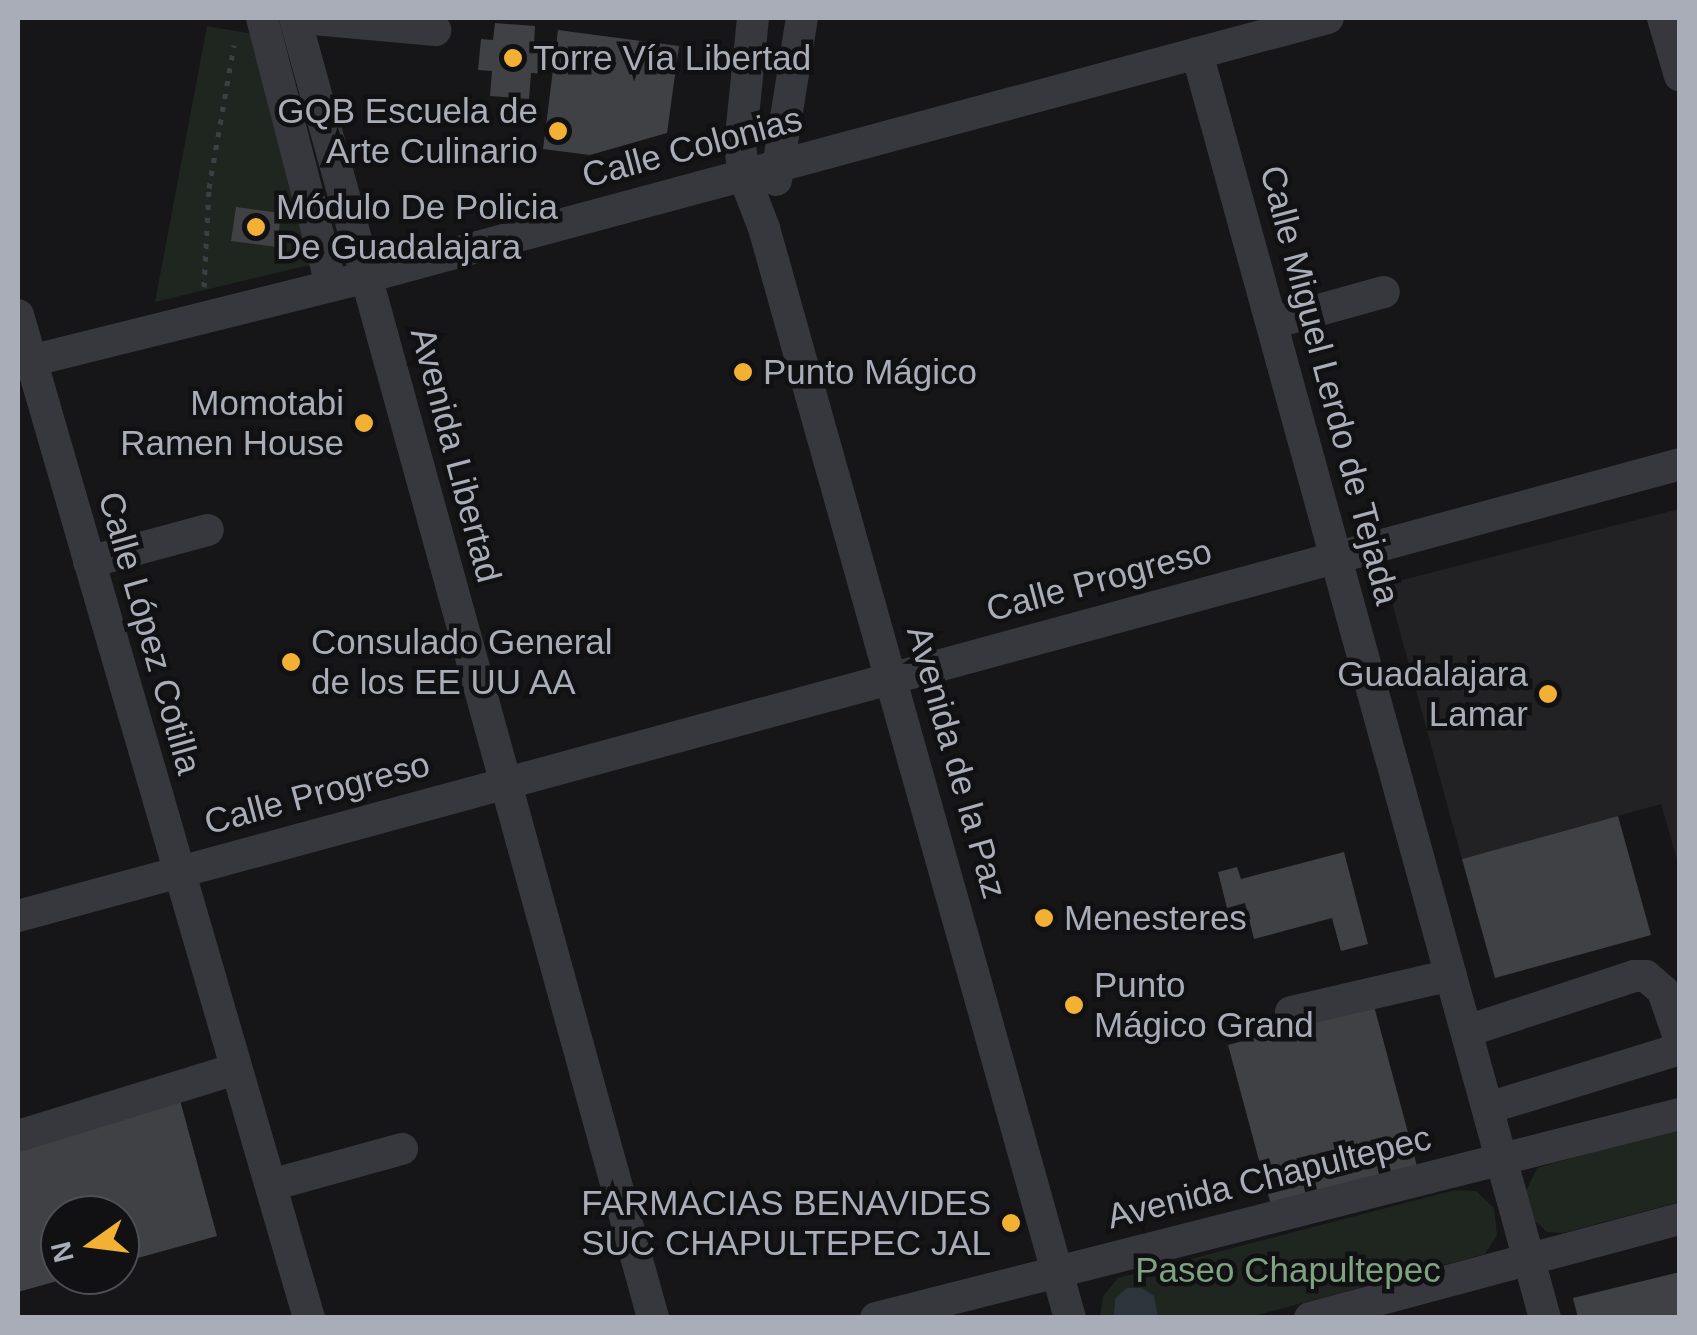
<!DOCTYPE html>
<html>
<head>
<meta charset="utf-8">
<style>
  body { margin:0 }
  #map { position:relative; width:1697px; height:1335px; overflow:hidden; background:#161618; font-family:Arial,sans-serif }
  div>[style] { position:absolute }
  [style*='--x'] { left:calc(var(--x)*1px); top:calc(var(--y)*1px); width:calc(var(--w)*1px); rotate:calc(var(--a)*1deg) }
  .built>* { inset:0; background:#222225 }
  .green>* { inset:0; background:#1e261f }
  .water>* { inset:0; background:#2c353c }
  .building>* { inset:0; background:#404145 }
  .path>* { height:5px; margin-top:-2.5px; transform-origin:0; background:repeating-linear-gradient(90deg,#3d3f44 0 5px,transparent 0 13px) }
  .minor>* { height:32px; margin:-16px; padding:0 16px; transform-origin:16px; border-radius:16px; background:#37383d }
  .dots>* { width:28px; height:28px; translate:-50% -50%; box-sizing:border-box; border:5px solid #111113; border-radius:50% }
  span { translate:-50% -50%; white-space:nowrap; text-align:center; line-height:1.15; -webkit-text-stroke:9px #111113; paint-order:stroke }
  .poi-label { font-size:35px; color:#a8adb8 }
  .left { translate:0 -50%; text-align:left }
  .right { translate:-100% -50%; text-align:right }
  .street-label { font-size:35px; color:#a8adb8 }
  .park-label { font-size:35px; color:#7fa381 }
  .frame { position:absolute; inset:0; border:20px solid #a8adb8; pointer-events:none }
  .north { position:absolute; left:40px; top:1195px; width:100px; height:100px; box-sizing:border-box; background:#111113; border:2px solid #4d4f55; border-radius:50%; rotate:256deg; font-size:28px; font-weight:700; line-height:40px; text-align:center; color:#a8adb8 }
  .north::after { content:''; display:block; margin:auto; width:35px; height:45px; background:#f2b134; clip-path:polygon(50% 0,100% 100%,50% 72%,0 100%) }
</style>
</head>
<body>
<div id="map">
  <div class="built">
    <div style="clip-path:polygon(1679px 509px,1679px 866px,1661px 804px,1462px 859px,1387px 584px)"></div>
  </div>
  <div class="green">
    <div style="clip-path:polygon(207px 26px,259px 35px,335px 259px,155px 302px)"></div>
    <div style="clip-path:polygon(1679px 1127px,1679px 1202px,1563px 1233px,1547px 1232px,1529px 1216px,1524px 1195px,1537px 1168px)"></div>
    <div style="clip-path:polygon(1455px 1190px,1476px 1191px,1494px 1208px,1497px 1235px,1485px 1254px,1250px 1317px,1100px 1318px,1103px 1296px,1118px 1278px)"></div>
  </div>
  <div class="water">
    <div style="clip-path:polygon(1127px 1288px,1142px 1288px,1154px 1296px,1158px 1317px,1114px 1317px,1115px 1299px)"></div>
  </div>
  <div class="building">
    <div style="clip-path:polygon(495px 23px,535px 26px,534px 45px,549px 46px,547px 74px,531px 73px,529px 99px,490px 96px,492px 71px,478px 70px,481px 39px,493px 40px)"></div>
    <div style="clip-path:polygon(558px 30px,679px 46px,667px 133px,590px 155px,543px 149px)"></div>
    <div style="clip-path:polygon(236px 207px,281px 213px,277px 247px,231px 241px)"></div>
    <div style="clip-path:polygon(1618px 816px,1651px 935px,1495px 978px,1462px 859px)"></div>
    <div style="clip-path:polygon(1344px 852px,1368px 944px,1341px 951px,1332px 918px,1254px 939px,1245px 903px,1227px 908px,1218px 872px,1237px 867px,1241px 879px)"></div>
    <div style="clip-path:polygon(1374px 1006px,1417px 1166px,1271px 1205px,1228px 1045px)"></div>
    <div style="clip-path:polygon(180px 1100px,217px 1236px,120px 1263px,120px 1215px,60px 1215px,60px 1275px,75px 1276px,18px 1292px,18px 1145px)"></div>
    <div style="clip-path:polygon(1680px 1272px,1680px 1318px,1578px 1318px,1573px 1298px)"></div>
  </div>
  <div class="path">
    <div style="--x:204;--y:287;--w:99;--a:-87.1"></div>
    <div style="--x:209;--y:188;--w:145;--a:-80.1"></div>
  </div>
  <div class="minor">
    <div style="--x:262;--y:18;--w:276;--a:75.5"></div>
    <div style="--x:295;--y:18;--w:1348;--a:74.6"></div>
    <div style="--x:302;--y:18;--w:134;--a:5.2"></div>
    <div style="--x:753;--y:18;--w:129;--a:95.8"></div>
    <div style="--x:740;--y:146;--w:30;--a:82"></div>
    <div style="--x:744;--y:176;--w:56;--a:69"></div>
    <div style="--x:764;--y:228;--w:1132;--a:74.32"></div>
    <div style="--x:1663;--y:18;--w:60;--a:73.7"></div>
    <div style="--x:1197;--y:53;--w:1312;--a:74.62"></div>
    <div style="--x:776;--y:180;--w:164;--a:-80.9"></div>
    <div style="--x:18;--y:315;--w:1044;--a:73.82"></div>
    <div style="--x:1272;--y:323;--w:116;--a:-15.5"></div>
    <div style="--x:18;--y:364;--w:359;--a:-14"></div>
    <div style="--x:366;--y:277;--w:996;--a:-15.07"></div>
    <div style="--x:89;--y:562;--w:123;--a:-15.1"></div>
    <div style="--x:18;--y:916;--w:1722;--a:-15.21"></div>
    <div style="--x:1291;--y:1012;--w:164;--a:-13"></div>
    <div style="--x:1467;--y:1031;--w:176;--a:-18.2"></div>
    <div style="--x:1634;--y:976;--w:12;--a:0"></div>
    <div style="--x:1646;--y:976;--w:23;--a:41"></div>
    <div style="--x:1663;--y:991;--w:53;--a:71.2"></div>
    <div style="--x:1488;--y:1108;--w:201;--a:-17.1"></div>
    <div style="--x:18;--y:1136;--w:228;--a:-17.1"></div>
    <div style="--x:271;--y:1185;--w:136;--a:-15.4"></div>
    <div style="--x:876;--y:1318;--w:829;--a:-14.24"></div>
    <div style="--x:1310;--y:1318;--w:383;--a:-15"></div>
  </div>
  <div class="dots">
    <div style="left:513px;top:58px;background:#f2b134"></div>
    <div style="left:558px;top:131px;background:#f2b134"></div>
    <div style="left:256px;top:227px;background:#f2b134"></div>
    <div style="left:743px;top:372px;background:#f2b134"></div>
    <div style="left:364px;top:423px;background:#f2b134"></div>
    <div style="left:291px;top:662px;background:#f2b134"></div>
    <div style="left:1548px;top:694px;background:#f2b134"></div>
    <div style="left:1044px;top:918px;background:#f2b134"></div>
    <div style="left:1074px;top:1005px;background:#f2b134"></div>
    <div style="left:1011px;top:1223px;background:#f2b134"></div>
  </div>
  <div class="poi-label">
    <span class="left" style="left:533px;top:58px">Torre Vía Libertad</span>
    <span class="right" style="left:538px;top:131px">GQB Escuela de<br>Arte Culinario</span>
    <span class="left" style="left:276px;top:227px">Módulo De Policia<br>De Guadalajara</span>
    <span class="left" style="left:763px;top:372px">Punto Mágico</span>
    <span class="right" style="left:344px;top:423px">Momotabi<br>Ramen House</span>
    <span class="left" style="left:311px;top:662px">Consulado General<br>de los EE UU AA</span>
    <span class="right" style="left:1528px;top:694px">Guadalajara<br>Lamar</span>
    <span class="left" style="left:1064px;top:918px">Menesteres</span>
    <span class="left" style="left:1094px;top:1005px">Punto<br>Mágico Grand</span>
    <span class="right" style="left:991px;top:1223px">FARMACIAS BENAVIDES<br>SUC CHAPULTEPEC JAL</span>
  </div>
  <div class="street-label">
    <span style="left:692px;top:147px;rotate:-15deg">Calle Colonias</span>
    <span style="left:1330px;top:385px;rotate:75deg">Calle Miguel Lerdo de Tejada</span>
    <span style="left:456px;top:455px;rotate:75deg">Avenida Libertad</span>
    <span style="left:1099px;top:580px;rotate:-15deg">Calle Progreso</span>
    <span style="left:150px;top:633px;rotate:74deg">Calle López Cotilla</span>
    <span style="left:957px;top:762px;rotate:74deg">Avenida de la Paz</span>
    <span style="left:317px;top:793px;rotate:-15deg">Calle Progreso</span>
    <span style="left:1269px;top:1177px;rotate:-14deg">Avenida Chapultepec</span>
  </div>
  <div class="park-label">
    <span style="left:1288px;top:1270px">Paseo Chapultepec</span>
  </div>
  <div class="frame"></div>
  <div class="north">N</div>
</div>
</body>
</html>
